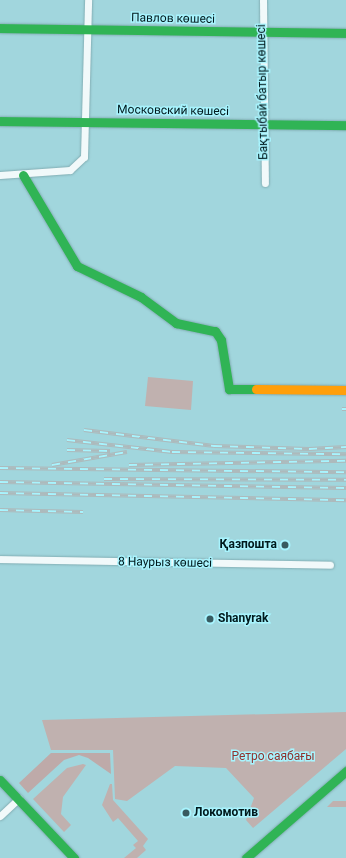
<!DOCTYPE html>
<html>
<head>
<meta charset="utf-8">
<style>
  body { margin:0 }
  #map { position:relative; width:346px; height:858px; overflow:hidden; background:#a1d6dd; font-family:Roboto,sans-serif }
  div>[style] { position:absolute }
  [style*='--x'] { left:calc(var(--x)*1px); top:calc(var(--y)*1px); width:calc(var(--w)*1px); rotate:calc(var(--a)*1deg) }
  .green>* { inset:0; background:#c0b1af }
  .forest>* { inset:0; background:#beaaa9 }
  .roads { filter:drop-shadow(0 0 1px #82adb3) drop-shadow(0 0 1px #82adb3) }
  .street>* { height:7px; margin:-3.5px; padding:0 3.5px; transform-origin:3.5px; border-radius:3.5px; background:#f1f9fa }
  .fast>* { height:9px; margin:-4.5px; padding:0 4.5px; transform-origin:4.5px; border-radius:4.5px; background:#30b455 }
  .slow>* { height:9px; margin:-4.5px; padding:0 4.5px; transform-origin:4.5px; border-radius:4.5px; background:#ff9f0a }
  .rail>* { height:4px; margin-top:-2px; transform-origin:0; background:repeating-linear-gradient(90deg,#a8f4fe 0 8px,#adbabc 0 16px); box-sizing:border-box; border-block:1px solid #adbabc }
  .dots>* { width:11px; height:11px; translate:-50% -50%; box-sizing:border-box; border:2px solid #a8f4fe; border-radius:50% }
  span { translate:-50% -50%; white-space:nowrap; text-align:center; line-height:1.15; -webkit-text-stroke:3px #a8f4fe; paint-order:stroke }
  .street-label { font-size:12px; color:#00191c }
  .poi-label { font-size:12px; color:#00191c; font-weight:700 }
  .right { translate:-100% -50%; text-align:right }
  .left { translate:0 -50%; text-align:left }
  .park-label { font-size:12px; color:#90322e }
</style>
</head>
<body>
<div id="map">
  <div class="green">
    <div style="clip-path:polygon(148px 377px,193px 381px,191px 410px,145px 406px)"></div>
    <div style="clip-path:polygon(346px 712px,346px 749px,253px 828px,246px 820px,254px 798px,226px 768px,175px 766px,127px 801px,115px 799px,113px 750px,51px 750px,42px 720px)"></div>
    <div style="clip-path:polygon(83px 764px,86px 765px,63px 797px,61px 814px,71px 825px,64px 832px,33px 799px,67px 768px)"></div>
    <div style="clip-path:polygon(110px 784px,112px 784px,113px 800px,148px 839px,143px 846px,146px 850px,137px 858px,124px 858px,136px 848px,133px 845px,138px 841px,118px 818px,113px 822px,102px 805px)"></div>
    <div style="clip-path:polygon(333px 801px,346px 801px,346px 807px,327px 807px)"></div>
  </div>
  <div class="forest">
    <div style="clip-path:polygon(51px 753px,110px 753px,111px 774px,88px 758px,79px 755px,64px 760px,28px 793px,19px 783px)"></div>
  </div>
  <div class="roads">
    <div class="street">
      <div style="--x:263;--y:0;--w:183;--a:89.4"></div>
      <div style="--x:0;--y:175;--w:70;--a:-4.1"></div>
      <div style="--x:70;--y:170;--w:19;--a:-43"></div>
      <div style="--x:84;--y:157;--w:157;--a:-88.5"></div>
      <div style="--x:0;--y:559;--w:330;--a:1"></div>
      <div style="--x:0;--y:816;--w:26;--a:-43"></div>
    </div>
    <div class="fast">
      <div style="--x:0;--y:28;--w:346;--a:0.8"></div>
      <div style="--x:0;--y:121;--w:346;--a:0.7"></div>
      <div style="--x:23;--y:175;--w:106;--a:59.3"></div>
      <div style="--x:77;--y:266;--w:71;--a:25.8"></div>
      <div style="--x:141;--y:297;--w:44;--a:36.6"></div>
      <div style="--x:176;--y:323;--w:40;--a:12"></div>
      <div style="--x:215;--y:331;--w:11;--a:56"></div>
      <div style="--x:221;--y:340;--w:50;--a:80.7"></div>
      <div style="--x:229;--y:389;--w:27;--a:0"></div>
      <div style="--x:0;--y:780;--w:108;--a:46.5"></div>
      <div style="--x:246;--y:858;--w:133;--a:-41"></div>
    </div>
    <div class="slow">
      <div style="--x:256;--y:389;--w:90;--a:0.6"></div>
    </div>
  </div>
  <div class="rail">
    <div style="--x:342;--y:409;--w:4;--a:0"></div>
    <div style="--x:84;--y:430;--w:131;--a:7"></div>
    <div style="--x:214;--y:446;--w:95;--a:1.8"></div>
    <div style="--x:309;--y:449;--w:37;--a:-3"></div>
    <div style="--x:67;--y:440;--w:106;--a:6.5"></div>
    <div style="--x:172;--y:452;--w:174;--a:0.7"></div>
    <div style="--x:67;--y:450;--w:43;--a:1.3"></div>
    <div style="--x:52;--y:465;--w:76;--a:-9.8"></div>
    <div style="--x:129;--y:465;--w:217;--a:-1.1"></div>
    <div style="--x:0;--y:468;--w:346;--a:0.7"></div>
    <div style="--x:104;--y:479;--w:242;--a:0.2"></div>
    <div style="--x:0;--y:482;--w:346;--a:1"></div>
    <div style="--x:0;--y:493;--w:346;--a:1.2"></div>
    <div style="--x:0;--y:510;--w:83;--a:1.4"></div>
  </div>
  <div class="dots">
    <div style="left:285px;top:545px;background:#385b60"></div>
    <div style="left:210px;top:619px;background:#385b60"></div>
    <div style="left:186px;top:813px;background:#385b60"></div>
  </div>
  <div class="street-label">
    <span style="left:173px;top:19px;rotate:1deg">Павлов көшесі</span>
    <span style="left:263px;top:92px;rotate:-91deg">Бақтыбай батыр көшесі</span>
    <span style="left:173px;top:111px;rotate:1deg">Московский көшесі</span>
    <span style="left:165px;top:563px;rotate:1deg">8 Наурыз көшесі</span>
  </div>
  <div class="poi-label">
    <span class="right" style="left:277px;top:545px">Қазпошта</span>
    <span class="left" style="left:218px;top:619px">Shanyrak</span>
    <span class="left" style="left:194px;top:813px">Локомотив</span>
  </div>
  <div class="park-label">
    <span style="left:273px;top:757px">Ретро саябағы</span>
  </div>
</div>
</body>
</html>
